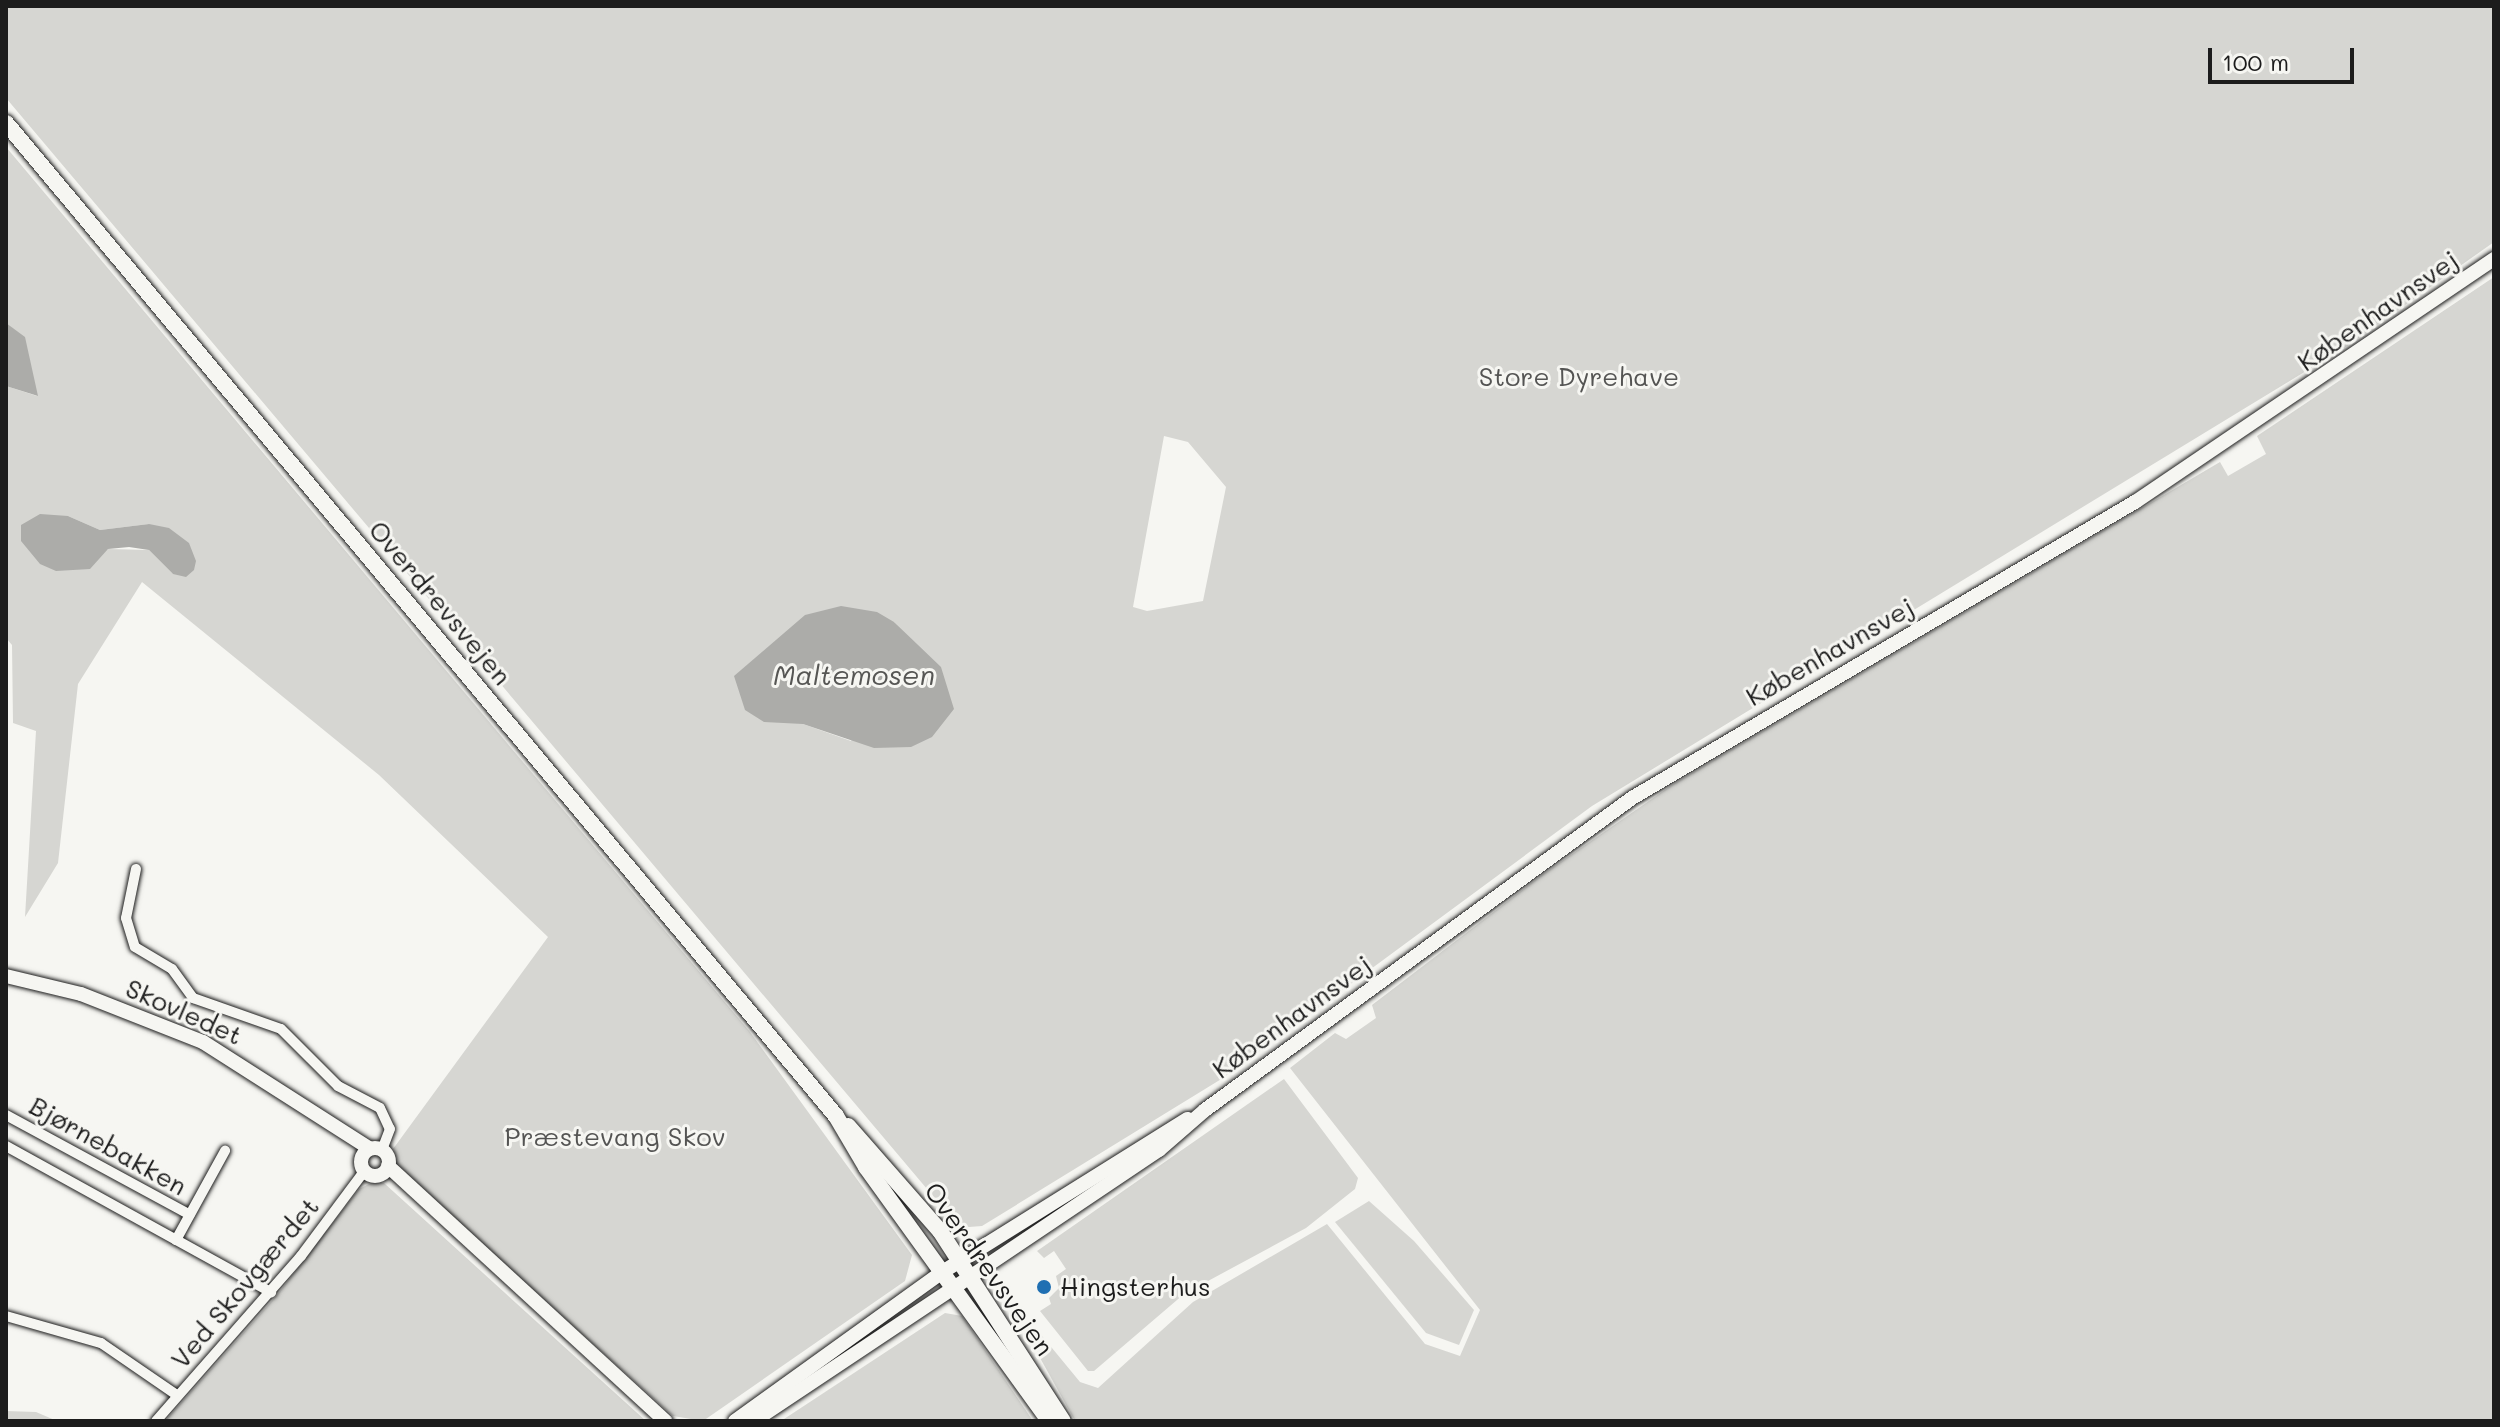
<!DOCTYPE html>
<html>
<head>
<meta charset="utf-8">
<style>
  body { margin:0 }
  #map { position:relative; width:2500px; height:1427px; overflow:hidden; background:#f6f6f2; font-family:Mali,sans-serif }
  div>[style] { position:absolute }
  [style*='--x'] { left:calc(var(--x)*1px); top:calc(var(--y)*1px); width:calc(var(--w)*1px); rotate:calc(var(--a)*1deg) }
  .green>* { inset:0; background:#d6d6d2 }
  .water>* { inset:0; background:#acaca9 }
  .roads { filter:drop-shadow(0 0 2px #1c1c1c) drop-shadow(0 0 2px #1c1c1c) }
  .minor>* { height:10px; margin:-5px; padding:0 5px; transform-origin:5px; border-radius:5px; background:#f6f6f2 }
  .tertiary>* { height:14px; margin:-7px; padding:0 7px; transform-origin:7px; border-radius:7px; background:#f6f6f2 }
  .tertiary>.ring { margin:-7px; padding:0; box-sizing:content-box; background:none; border:14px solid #f6f6f2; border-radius:50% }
  .secondary>* { height:14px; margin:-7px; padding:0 7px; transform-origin:7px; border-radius:7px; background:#f6f6f2 }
  .primary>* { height:16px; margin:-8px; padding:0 8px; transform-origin:8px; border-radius:8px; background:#f6f6f2 }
  .dots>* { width:22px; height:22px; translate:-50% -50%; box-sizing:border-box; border:4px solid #f6f6f2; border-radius:50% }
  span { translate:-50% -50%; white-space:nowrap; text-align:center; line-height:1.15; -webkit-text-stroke:6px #f6f6f2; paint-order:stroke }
  .street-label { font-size:26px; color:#1c1c1c }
  .park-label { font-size:26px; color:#545453 }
  .poi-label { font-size:26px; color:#1c1c1c }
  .left { translate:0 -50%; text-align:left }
  .water-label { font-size:28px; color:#565654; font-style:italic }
  .frame { position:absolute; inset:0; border:8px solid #1c1c1c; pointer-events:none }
  .scale { position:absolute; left:2208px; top:48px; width:146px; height:36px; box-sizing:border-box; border:4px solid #1c1c1c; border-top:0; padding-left:10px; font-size:24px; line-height:28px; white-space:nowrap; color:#1c1c1c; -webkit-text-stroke:6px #f6f6f2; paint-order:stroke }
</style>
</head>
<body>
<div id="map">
  <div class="green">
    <div style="clip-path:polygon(evenodd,6px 6px,2494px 6px,2494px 242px,2347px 346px,1592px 806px,1223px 1078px,982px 1226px,969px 1227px,956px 1223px,938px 1202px,6px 98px,6px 6px,1164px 436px,1188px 442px,1226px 487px,1203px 601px,1147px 611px,1133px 607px,1164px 436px,6px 6px,894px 622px,912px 641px,851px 741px,803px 724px,894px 622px)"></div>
    <div style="clip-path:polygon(evenodd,6px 147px,750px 1032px,912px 1255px,905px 1281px,703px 1421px,673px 1416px,396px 1166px,393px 1149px,548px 937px,379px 775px,142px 582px,78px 684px,58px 863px,25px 917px,36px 731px,13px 723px,12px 645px,6px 638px,6px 386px,37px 396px,6px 323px,6px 147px,68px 516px,100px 530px,149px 524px,173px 574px,149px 550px,108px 549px,98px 555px,68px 516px)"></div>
    <div style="clip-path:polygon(2494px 277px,2494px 1421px,1075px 1421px,1029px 1338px,1038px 1331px,1080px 1382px,1098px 1388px,1193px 1302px,1327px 1224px,1425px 1344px,1460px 1356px,1480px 1310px,1290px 1068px,1335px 1033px,1346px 1039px,1376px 1018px,1372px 1005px,1542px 875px,1672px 785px,2220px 462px,2228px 476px,2266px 454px,2257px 436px)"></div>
    <div style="clip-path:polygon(1284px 1079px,1358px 1178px,1355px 1189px,1306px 1228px,1184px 1294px,1094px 1371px,1088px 1371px,1040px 1311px,1051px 1304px,1049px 1298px,1059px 1288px,1056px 1276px,1066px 1269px,1054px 1251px,1044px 1258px,1037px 1251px)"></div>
    <div style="clip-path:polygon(371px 1183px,384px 1183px,646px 1421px,165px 1421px,277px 1295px,359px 1189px)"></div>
    <div style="clip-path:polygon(1369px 1201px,1414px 1241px,1474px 1310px,1459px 1345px,1426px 1333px,1335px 1222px)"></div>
    <div style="clip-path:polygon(945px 1313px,962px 1316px,1033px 1421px,781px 1421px)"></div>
    <div style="clip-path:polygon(6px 1411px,36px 1412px,57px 1421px,6px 1421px)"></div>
  </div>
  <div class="water">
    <div style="clip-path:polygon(6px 323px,25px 337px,38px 396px,6px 386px)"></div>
    <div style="clip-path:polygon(40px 514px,68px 516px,100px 530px,149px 524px,169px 528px,189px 543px,196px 561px,194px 570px,186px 577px,173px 574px,149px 550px,129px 547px,108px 549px,90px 569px,56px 571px,40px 564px,21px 541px,21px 525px)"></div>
    <div style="clip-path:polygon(841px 606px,877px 612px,894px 622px,941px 667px,954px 709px,932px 737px,911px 747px,874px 748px,803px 724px,764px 722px,745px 710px,734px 676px,805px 615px)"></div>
  </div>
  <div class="roads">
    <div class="minor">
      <div style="--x:136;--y:869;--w:50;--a:101.5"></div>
      <div style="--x:126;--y:918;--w:30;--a:73"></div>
      <div style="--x:135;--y:947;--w:43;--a:30.7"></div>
      <div style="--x:172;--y:969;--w:36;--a:54"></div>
      <div style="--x:193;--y:998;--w:93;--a:19.4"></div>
      <div style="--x:281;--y:1029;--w:81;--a:45"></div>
      <div style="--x:338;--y:1086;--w:47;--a:27.6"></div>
      <div style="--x:380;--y:1108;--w:23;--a:65"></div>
      <div style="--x:390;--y:1129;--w:22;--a:111"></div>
      <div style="--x:6;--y:1115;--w:209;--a:28.5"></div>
      <div style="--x:6;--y:1146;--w:303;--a:28.9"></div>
      <div style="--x:176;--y:1240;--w:102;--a:-61.2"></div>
      <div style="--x:6;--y:1316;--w:99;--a:15.9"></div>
      <div style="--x:101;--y:1343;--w:93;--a:34.5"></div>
      <div style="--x:156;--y:1421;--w:220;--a:-48.7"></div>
      <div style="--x:301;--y:1256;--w:107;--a:-53.3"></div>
    </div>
    <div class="tertiary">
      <div style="--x:6;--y:976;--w:77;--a:13.5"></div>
      <div style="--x:81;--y:994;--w:131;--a:21.5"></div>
      <div style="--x:203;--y:1042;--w:198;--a:32.6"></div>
      <div class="ring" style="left:361px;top:1148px;width:14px;height:14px"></div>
      <div style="--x:388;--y:1166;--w:377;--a:42.6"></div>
      <div style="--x:735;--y:1421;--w:257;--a:-35.7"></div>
      <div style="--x:754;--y:1421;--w:242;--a:-33.7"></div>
    </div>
    <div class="secondary">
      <div style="--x:944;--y:1271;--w:287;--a:-32"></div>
      <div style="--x:955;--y:1287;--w:246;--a:-33.9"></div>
      <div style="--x:1159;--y:1150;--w:61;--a:-41"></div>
      <div style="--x:1205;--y:1110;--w:529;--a:-36.15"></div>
      <div style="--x:1632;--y:798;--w:584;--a:-30.48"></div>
      <div style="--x:2135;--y:502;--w:434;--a:-34.1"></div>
    </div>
    <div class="primary">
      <div style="--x:6;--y:123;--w:1294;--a:50.11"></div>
      <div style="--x:836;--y:1116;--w:59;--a:59.5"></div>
      <div style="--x:866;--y:1167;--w:313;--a:54.2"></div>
      <div style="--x:848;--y:1126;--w:140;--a:48.8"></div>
      <div style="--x:940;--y:1231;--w:226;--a:57.1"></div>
    </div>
  </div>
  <div class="dots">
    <div style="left:1044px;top:1287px;background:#1f6fb2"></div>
  </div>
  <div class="street-label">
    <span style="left:2378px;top:311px;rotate:-35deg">Københavnsvej</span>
    <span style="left:440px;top:603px;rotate:50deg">Overdrevsvejen</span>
    <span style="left:1830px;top:652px;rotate:-30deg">Københavnsvej</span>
    <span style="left:184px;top:1012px;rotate:24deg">Skovledet</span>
    <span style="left:1292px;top:1017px;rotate:-36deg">Københavnsvej</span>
    <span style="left:108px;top:1146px;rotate:29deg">Bjørnebakken</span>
    <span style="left:989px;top:1269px;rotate:55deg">Overdrevsvejen</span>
    <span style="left:245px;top:1283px;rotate:-50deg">Ved Skovgærdet</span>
  </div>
  <div class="park-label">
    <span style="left:1579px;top:377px">Store Dyrehave</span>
    <span style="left:615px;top:1137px">Præstevang Skov</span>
  </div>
  <div class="poi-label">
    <span class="left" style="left:1060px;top:1287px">Hingsterhus</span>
  </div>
  <div class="water-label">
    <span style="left:854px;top:674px">Maltemosen</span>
  </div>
  <div class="frame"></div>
  <div class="scale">100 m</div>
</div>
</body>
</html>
